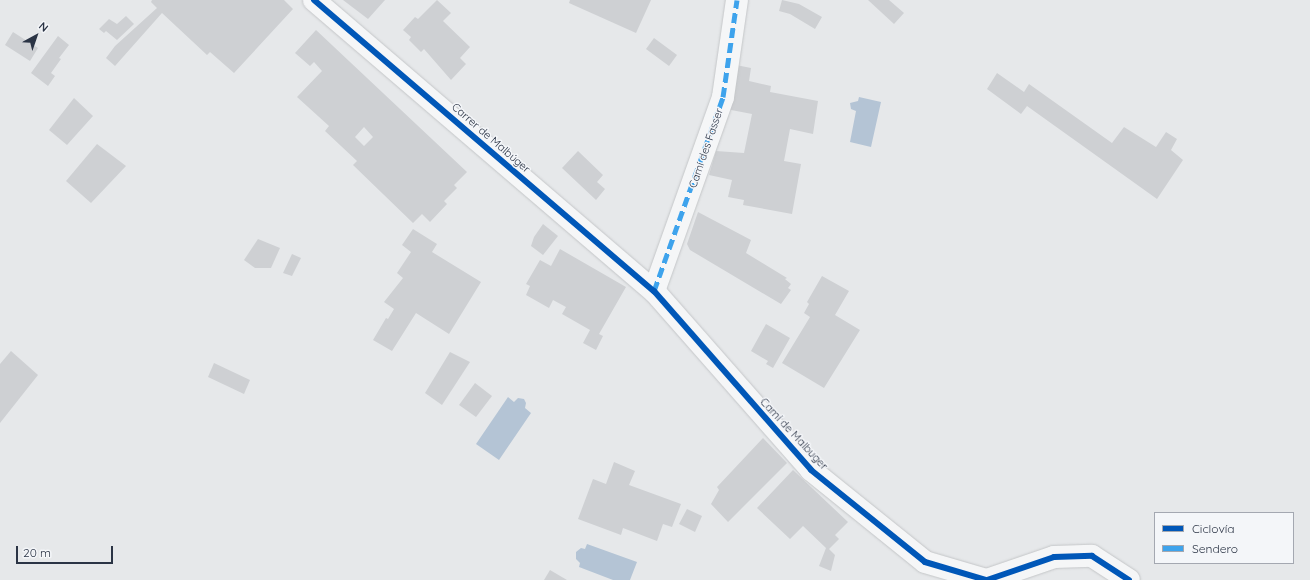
<!DOCTYPE html>
<html>
<head>
<meta charset="utf-8">
<style>
  body { margin:0 }
  #map { position:relative; width:1310px; height:580px; overflow:hidden; background:#e6e8ea; font-family:Quicksand,sans-serif }
  div>[style] { position:absolute }
  [style*='--x'] { left:calc(var(--x)*1px); top:calc(var(--y)*1px); width:calc(var(--w)*1px); rotate:calc(var(--a)*1deg) }
  .water>* { inset:0; background:#b4c4d5 }
  .building>* { inset:0; background:#ced0d3 }
  .roads { filter:drop-shadow(0 0 1px #c4c6c8) drop-shadow(0 0 1px #c4c6c8) }
  .minor>* { height:22px; margin:-11px; padding:0 11px; transform-origin:11px; border-radius:11px; background:#f5f6f7 }
  .quiet>* { height:5px; margin-top:-2.5px; transform-origin:0; background:repeating-linear-gradient(90deg,#3ea3ec 0 10px,transparent 0 15px) }
  .cycleway>* { height:6px; margin:-3px; padding:0 3px; transform-origin:3px; border-radius:3px; background:#0057b8 }
  span { translate:-50% -50%; white-space:nowrap; text-align:center; line-height:1.15; -webkit-text-stroke:3px #f4f6f9; paint-order:stroke }
  .street-label { font-size:11px; color:#2b3445 }
  .legend { position:absolute; left:1154px; top:512px; width:140px; height:52px; box-sizing:border-box; background:#f4f6f9; border:1px solid #a4a8b1; margin:0; padding:5px 7px; list-style:none; font-size:12px; color:#2b3445 }
  .legend li { display:flex; align-items:center; gap:8px; height:20px }
  .legend b { width:20px; border:1px solid #a4a8b1 }
  .north { position:absolute; left:16px; top:16px; width:40px; height:40px; -webkit-text-stroke:3px #f4f6f9; paint-order:stroke; rotate:40deg; font-size:11px; font-weight:700; line-height:16px; text-align:center; color:#2b3445 }
  .north::after { content:''; display:block; margin:auto; width:14px; height:18px; background:#2b3445; clip-path:polygon(50% 0,100% 100%,50% 72%,0 100%) }
  .scale { position:absolute; left:16px; top:546px; width:97px; height:18px; box-sizing:border-box; border:2px solid #2b3445; border-top:0; padding-left:5px; font-size:12px; line-height:14px; white-space:nowrap; color:#2b3445; -webkit-text-stroke:3px #f4f6f9; paint-order:stroke }
</style>
</head>
<body>
<div id="map">
  <div class="water">
    <div style="clip-path:polygon(859px 97px,881px 102px,871px 147px,850px 142px,856px 111px,851px 109px,850px 103px,858px 101px)"></div>
    <div style="clip-path:polygon(508px 397px,514px 402px,518px 398px,524px 399px,526px 403px,525px 408px,531px 413px,499px 460px,476px 444px)"></div>
    <div style="clip-path:polygon(587px 544px,637px 562px,630px 580px,613px 580px,579px 567px,580px 563px,576px 559px,576px 552px,581px 548px,585px 549px)"></div>
  </div>
  <div class="building">
    <div style="clip-path:polygon(152px 0,284px 0,293px 9px,234px 73px,210px 52px,207px 55px,162px 13px,115px 66px,106px 58px,115px 46px,157px 8px,151px 2px)"></div>
    <div style="clip-path:polygon(343px 0,385px 0,368px 19px)"></div>
    <div style="clip-path:polygon(437px 0,451px 13px,443px 21px,470px 47px,460px 58px,466px 64px,451px 80px,424px 49px,421px 52px,409px 40px,411px 37px,403px 30px,415px 17px,418px 19px)"></div>
    <div style="clip-path:polygon(570px 0,651px 0,636px 33px,569px 3px)"></div>
    <div style="clip-path:polygon(782px 0,799px 4px,822px 17px,815px 29px,790px 14px,779px 11px)"></div>
    <div style="clip-path:polygon(868px 0,889px 0,904px 13px,894px 24px)"></div>
    <div style="clip-path:polygon(126px 16px,134px 24px,117px 40px,106px 31px,104px 33px,99px 29px,109px 19px,117px 24px)"></div>
    <div style="clip-path:polygon(evenodd,316px 30px,467px 172px,454px 185px,457px 188px,444px 201px,447px 204px,430px 222px,422px 214px,413px 223px,353px 165px,357px 161px,325px 131px,329px 126px,297px 97px,322px 71px,314px 62px,310px 66px,295px 53px,316px 30px,364px 127px,373px 137px,364px 146px,355px 137px,364px 127px)"></div>
    <div style="clip-path:polygon(13px 32px,38px 48px,30px 61px,5px 45px)"></div>
    <div style="clip-path:polygon(58px 36px,69px 45px,59px 58px,61px 59px,51px 73px,55px 76px,48px 86px,31px 73px)"></div>
    <div style="clip-path:polygon(654px 38px,677px 55px,669px 66px,646px 49px)"></div>
    <div style="clip-path:polygon(736px 65px,751px 68px,749px 81px,771px 86px,770px 92px,818px 101px,813px 134px,790px 129px,784px 161px,801px 164px,792px 214px,743px 205px,744px 200px,728px 197px,732px 180px,709px 175px,716px 151px,744px 153px,752px 114px,726px 109px)"></div>
    <div style="clip-path:polygon(997px 73px,1024px 92px,1029px 84px,1112px 143px,1124px 127px,1156px 147px,1166px 132px,1177px 139px,1171px 150px,1183px 160px,1157px 199px,1027px 106px,1021px 114px,987px 89px)"></div>
    <div style="clip-path:polygon(74px 98px,93px 116px,67px 145px,49px 130px)"></div>
    <div style="clip-path:polygon(97px 144px,126px 166px,91px 203px,66px 181px)"></div>
    <div style="clip-path:polygon(578px 151px,603px 175px,597px 182px,605px 189px,596px 200px,562px 168px)"></div>
    <div style="clip-path:polygon(698px 212px,751px 240px,746px 253px,787px 278px,785px 279px,791px 284px,788px 288px,791px 290px,781px 304px,690px 250px,687px 244px)"></div>
    <div style="clip-path:polygon(543px 224px,558px 236px,543px 255px,531px 246px,534px 237px)"></div>
    <div style="clip-path:polygon(413px 229px,437px 244px,432px 252px,481px 282px,449px 334px,416px 313px,392px 351px,373px 340px,386px 318px,388px 319px,394px 309px,384px 302px,403px 278px,397px 273px,411px 252px,402px 245px)"></div>
    <div style="clip-path:polygon(258px 239px,280px 248px,271px 268px,255px 268px,244px 260px)"></div>
    <div style="clip-path:polygon(560px 249px,626px 287px,599px 334px,603px 336px,596px 350px,583px 343px,590px 330px,562px 314px,566px 307px,553px 300px,549px 308px,526px 295px,530px 286px,526px 284px,540px 260px,551px 266px)"></div>
    <div style="clip-path:polygon(292px 254px,301px 258px,292px 276px,283px 273px)"></div>
    <div style="clip-path:polygon(822px 276px,849px 291px,835px 315px,860px 330px,824px 388px,782px 363px,810px 317px,804px 313px,809px 304px,807px 302px)"></div>
    <div style="clip-path:polygon(766px 324px,790px 338px,773px 368px,766px 364px,768px 361px,751px 351px)"></div>
    <div style="clip-path:polygon(11px 351px,38px 375px,0 423px,0 364px)"></div>
    <div style="clip-path:polygon(450px 352px,470px 362px,442px 405px,425px 393px)"></div>
    <div style="clip-path:polygon(214px 363px,250px 380px,244px 394px,208px 377px)"></div>
    <div style="clip-path:polygon(475px 383px,492px 396px,476px 417px,459px 405px)"></div>
    <div style="clip-path:polygon(763px 438px,787px 463px,728px 522px,711px 504px,719px 490px,717px 487px)"></div>
    <div style="clip-path:polygon(614px 462px,635px 471px,629px 485px,681px 504px,672px 527px,663px 524px,657px 541px,623px 528px,621px 535px,578px 519px,593px 479px,606px 484px)"></div>
    <div style="clip-path:polygon(793px 470px,848px 522px,835px 535px,839px 539px,829px 549px,835px 555px,831px 571px,819px 566px,826px 548px,803px 526px,790px 539px,757px 508px)"></div>
    <div style="clip-path:polygon(687px 509px,702px 516px,695px 532px,679px 524px)"></div>
    <div style="clip-path:polygon(550px 570px,567px 580px,544px 580px)"></div>
  </div>
  <div class="roads">
    <div class="minor">
      <div style="--x:314;--y:0;--w:448;--a:40.6"></div>
      <div style="--x:654;--y:291;--w:238;--a:48.7"></div>
      <div style="--x:811;--y:470;--w:146;--a:38.9"></div>
      <div style="--x:925;--y:562;--w:64;--a:16.4"></div>
      <div style="--x:654;--y:291;--w:206;--a:-70.4"></div>
      <div style="--x:723;--y:97;--w:98;--a:-81.8"></div>
      <div style="--x:987;--y:580;--w:71;--a:-18.9"></div>
      <div style="--x:1054;--y:557;--w:38;--a:-2"></div>
      <div style="--x:1092;--y:556;--w:44;--a:33"></div>
    </div>
  </div>
  <div class="quiet">
    <div style="--x:654;--y:291;--w:206;--a:-70.4"></div>
    <div style="--x:723;--y:97;--w:98;--a:-81.8"></div>
  </div>
  <div class="cycleway">
    <div style="--x:314;--y:0;--w:448;--a:40.6"></div>
    <div style="--x:654;--y:291;--w:238;--a:48.7"></div>
    <div style="--x:811;--y:470;--w:146;--a:38.9"></div>
    <div style="--x:925;--y:562;--w:64;--a:16.4"></div>
    <div style="--x:987;--y:580;--w:71;--a:-18.9"></div>
    <div style="--x:1054;--y:557;--w:38;--a:-2"></div>
    <div style="--x:1092;--y:556;--w:44;--a:33"></div>
  </div>
  <div class="street-label">
    <span style="left:491px;top:138px;rotate:41deg">Carrer de Malbúger</span>
    <span style="left:706px;top:148px;rotate:-71deg">Camí des Fasser</span>
    <span style="left:794px;top:434px;rotate:47deg">Camí de Malbuger</span>
  </div>
  <ul class="legend">
  <li><b style="height:5px;background:#0057b8"></b>Ciclovía</li>
  <li><b style="height:5px;background:#3ea3ec"></b>Sendero</li>
  </ul>
  <div class="north">N</div>
  <div class="scale">20 m</div>
</div>
</body>
</html>
